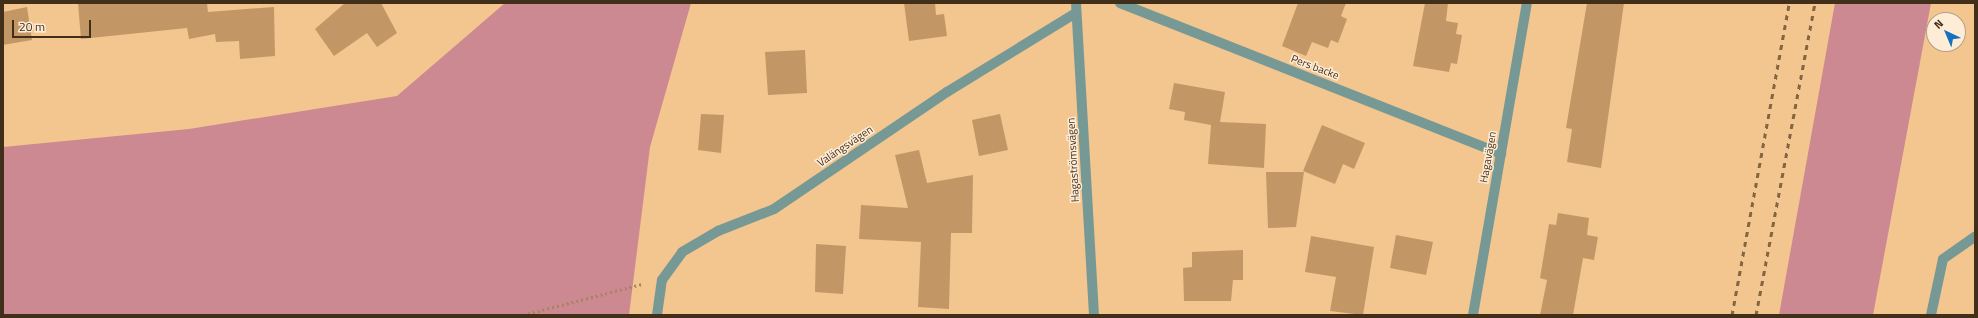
<!DOCTYPE html>
<html>
<head>
<meta charset="utf-8">
<style>
  body { margin:0 }
  #map { position:relative; width:1978px; height:318px; overflow:hidden; background:#f3c58f; font-family:"Titillium Web",sans-serif }
  div>[style] { position:absolute }
  [style*='--x'] { left:calc(var(--x)*1px); top:calc(var(--y)*1px); width:calc(var(--w)*1px); rotate:calc(var(--a)*1deg) }
  .green>* { inset:0; background:#cc8992 }
  .building>* { inset:0; background:#c39765 }
  .path>* { height:2.5px; margin-top:-1.25px; transform-origin:0; background:repeating-linear-gradient(90deg,#a7855d 0 2px,transparent 0 5px) }
  .minor>* { height:10px; margin:-5px; padding:0 5px; transform-origin:5px; border-radius:5px; background:#779996 }
  .tertiary>* { height:10px; margin:-5px; padding:0 5px; transform-origin:5px; border-radius:5px; background:#779996 }
  .rail>* { height:3px; margin-top:-1.5px; transform-origin:0; background:repeating-linear-gradient(90deg,#826644 0 5px,transparent 0 10px) }
  span { translate:-50% -50%; white-space:nowrap; text-align:center; line-height:1.15; -webkit-text-stroke:3px #ffecd7; paint-order:stroke }
  .street-label { font-size:11px; color:#412f19 }
  .frame { position:absolute; inset:0; border:4px solid #412f19; pointer-events:none }
  .north { position:absolute; left:1926px; top:12px; width:40px; height:40px; box-sizing:border-box; background:#ffecd7; border:1px solid #b3a08b; border-radius:50%; rotate:316deg; font-size:11px; font-weight:700; line-height:16px; text-align:center; color:#412f19 }
  .north::after { content:''; display:block; margin:auto; width:14px; height:18px; background:#1571be; clip-path:polygon(50% 0,100% 100%,50% 72%,0 100%) }
  .scale { position:absolute; left:12px; top:20px; width:79px; height:18px; box-sizing:border-box; border:2px solid #412f19; border-top:0; padding-left:5px; font-size:12px; line-height:14px; white-space:nowrap; color:#412f19; -webkit-text-stroke:3px #ffecd7; paint-order:stroke }
</style>
</head>
<body>
<div id="map">
  <div class="green">
    <div style="clip-path:polygon(505px 3px,691px 3px,650px 147px,629px 315px,3px 315px,3px 147px,189px 129px,397px 96px)"></div>
    <div style="clip-path:polygon(1835px 3px,1931px 3px,1873px 315px,1779px 315px)"></div>
  </div>
  <div class="building">
    <div style="clip-path:polygon(78px 3px,207px 3px,208px 12px,274px 7px,275px 56px,240px 59px,239px 41px,216px 42px,215px 34px,189px 39px,187px 28px,81px 39px)"></div>
    <div style="clip-path:polygon(345px 3px,381px 3px,397px 33px,377px 47px,367px 33px,334px 56px,315px 29px)"></div>
    <div style="clip-path:polygon(904px 3px,935px 3px,936px 15px,944px 14px,947px 36px,909px 41px)"></div>
    <div style="clip-path:polygon(1298px 3px,1346px 3px,1341px 16px,1347px 19px,1338px 43px,1331px 40px,1328px 48px,1312px 42px,1306px 56px,1282px 46px)"></div>
    <div style="clip-path:polygon(1425px 3px,1448px 3px,1446px 21px,1458px 23px,1456px 34px,1462px 35px,1457px 64px,1451px 63px,1449px 72px,1413px 66px)"></div>
    <div style="clip-path:polygon(1587px 3px,1624px 3px,1601px 168px,1567px 162px,1572px 129px,1566px 128px)"></div>
    <div style="clip-path:polygon(27px 7px,32px 40px,3px 45px,3px 12px)"></div>
    <div style="clip-path:polygon(805px 50px,807px 93px,768px 95px,765px 52px)"></div>
    <div style="clip-path:polygon(1174px 83px,1225px 92px,1220px 122px,1266px 124px,1264px 168px,1208px 164px,1211px 125px,1184px 120px,1185px 112px,1169px 109px)"></div>
    <div style="clip-path:polygon(701px 114px,724px 115px,721px 153px,698px 150px)"></div>
    <div style="clip-path:polygon(1000px 114px,1008px 150px,979px 156px,972px 120px)"></div>
    <div style="clip-path:polygon(1322px 125px,1365px 143px,1354px 169px,1343px 164px,1335px 184px,1303px 171px)"></div>
    <div style="clip-path:polygon(919px 150px,927px 183px,973px 175px,972px 233px,951px 233px,949px 309px,918px 307px,921px 242px,859px 239px,861px 205px,908px 208px,895px 155px)"></div>
    <div style="clip-path:polygon(1266px 172px,1304px 172px,1296px 227px,1268px 228px)"></div>
    <div style="clip-path:polygon(1558px 213px,1589px 218px,1587px 235px,1598px 237px,1594px 260px,1583px 258px,1573px 315px,1540px 315px,1547px 280px,1540px 278px,1549px 224px,1556px 225px)"></div>
    <div style="clip-path:polygon(1396px 235px,1433px 242px,1426px 275px,1390px 268px)"></div>
    <div style="clip-path:polygon(1311px 236px,1374px 247px,1363px 315px,1330px 311px,1336px 277px,1305px 272px)"></div>
    <div style="clip-path:polygon(816px 244px,846px 246px,843px 294px,815px 292px)"></div>
    <div style="clip-path:polygon(1243px 250px,1243px 280px,1233px 280px,1231px 301px,1184px 301px,1183px 268px,1192px 267px,1192px 252px)"></div>
  </div>
  <div class="path">
    <div style="--x:523;--y:315;--w:123;--a:-14.6"></div>
  </div>
  <div class="minor">
    <div style="--x:1120;--y:3;--w:410;--a:21.6"></div>
    <div style="--x:657;--y:315;--w:35;--a:-82"></div>
    <div style="--x:662;--y:280;--w:34;--a:-54"></div>
    <div style="--x:682;--y:252;--w:42;--a:-30.3"></div>
    <div style="--x:718;--y:231;--w:60;--a:-21.4"></div>
    <div style="--x:774;--y:209;--w:209;--a:-34.1"></div>
    <div style="--x:947;--y:92;--w:151;--a:-31.5"></div>
    <div style="--x:1473;--y:315;--w:317;--a:-80.2"></div>
    <div style="--x:1931;--y:315;--w:57;--a:-77.9"></div>
    <div style="--x:1943;--y:259;--w:39;--a:-35"></div>
  </div>
  <div class="tertiary">
    <div style="--x:1076;--y:3;--w:313;--a:86.7"></div>
  </div>
  <div class="rail">
    <div style="--x:1732;--y:315;--w:317;--a:-79.6"></div>
    <div style="--x:1756;--y:315;--w:318;--a:-79.3"></div>
  </div>
  <div class="street-label">
    <span style="left:1315px;top:67px;rotate:21deg">Pers backe</span>
    <span style="left:845px;top:146px;rotate:-34deg">Valängsvägen</span>
    <span style="left:1488px;top:157px;rotate:-80deg">Hagavägen</span>
    <span style="left:1073px;top:160px;rotate:-93deg">Hagaströmsvägen</span>
  </div>
  <div class="frame"></div>
  <div class="north">N</div>
  <div class="scale">20 m</div>
</div>
</body>
</html>
